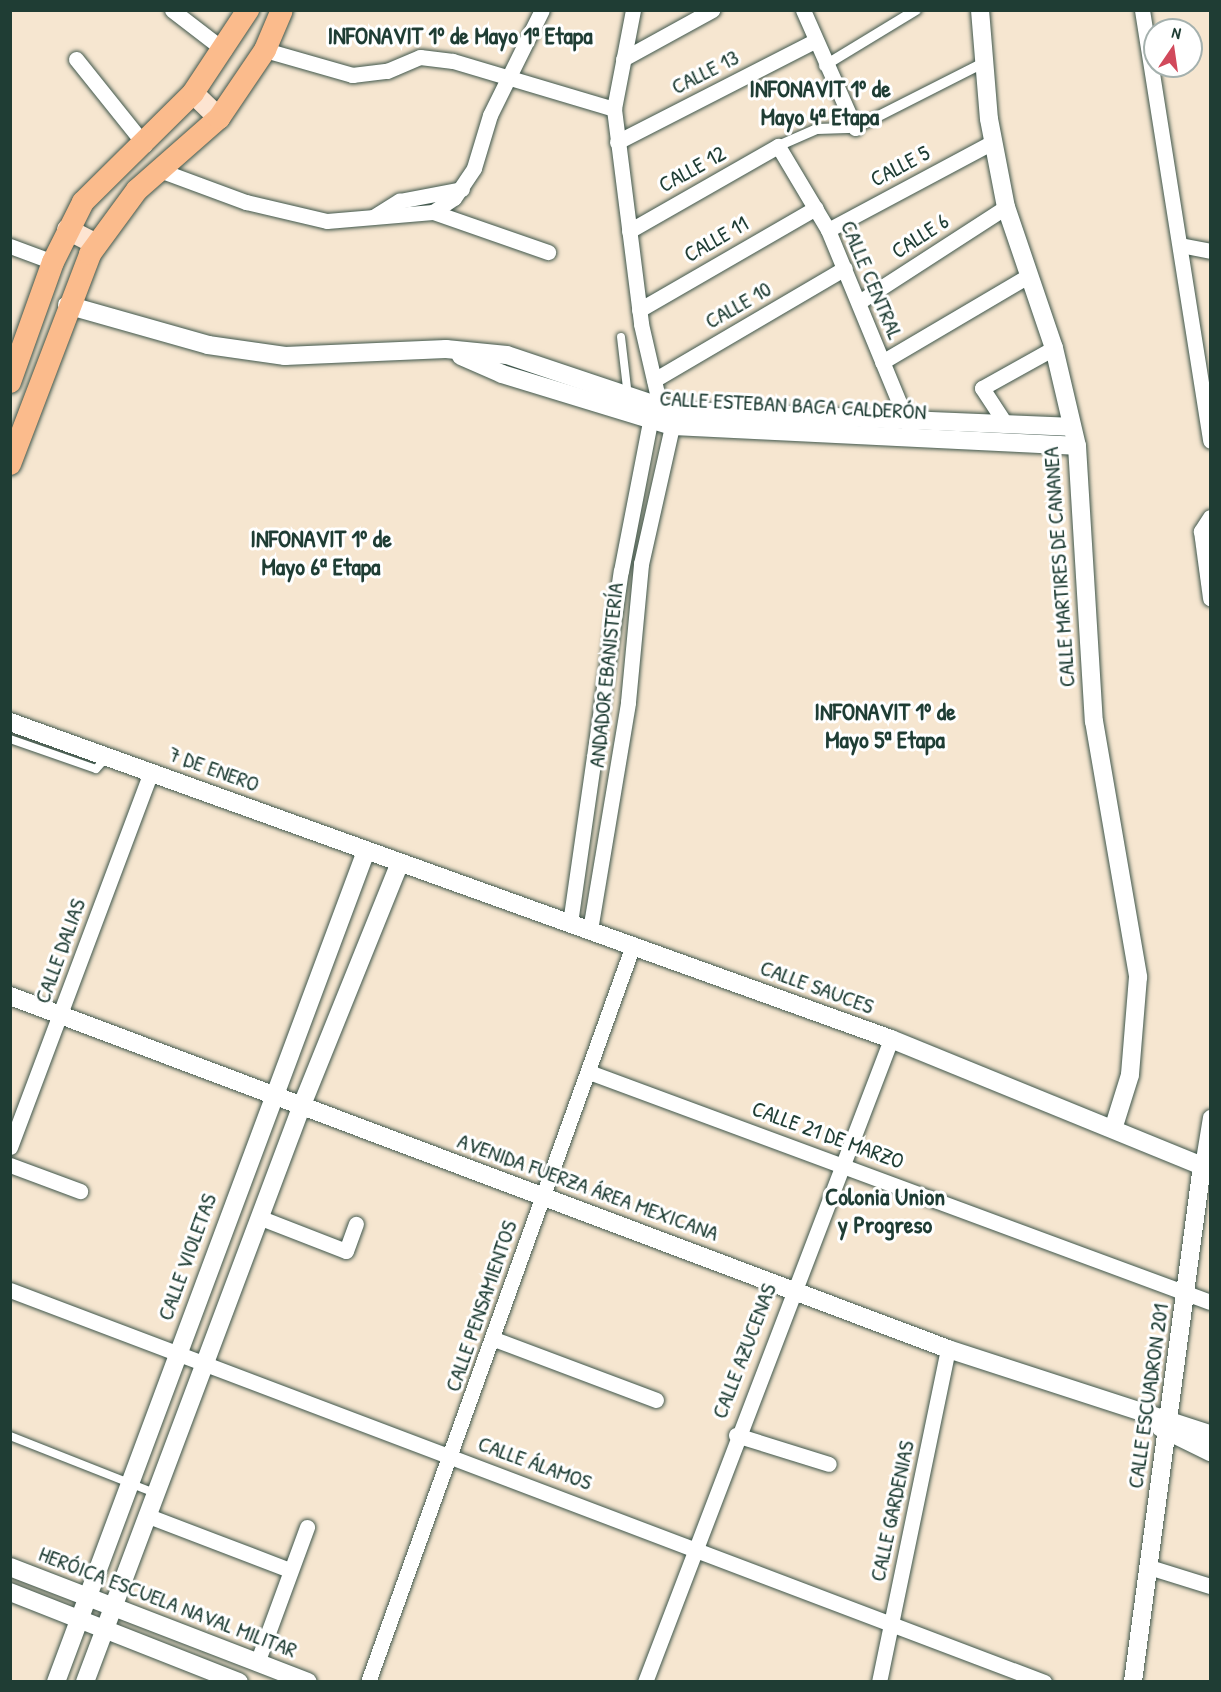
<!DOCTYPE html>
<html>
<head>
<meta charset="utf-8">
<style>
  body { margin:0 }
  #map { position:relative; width:1221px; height:1692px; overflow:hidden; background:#f6e6d0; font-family:"Patrick Hand",sans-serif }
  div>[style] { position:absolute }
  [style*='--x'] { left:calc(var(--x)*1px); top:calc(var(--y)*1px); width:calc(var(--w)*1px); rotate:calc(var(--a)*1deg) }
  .roads { filter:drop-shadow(0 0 2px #3f564b) drop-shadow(0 0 2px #3f564b) }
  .service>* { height:8px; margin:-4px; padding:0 4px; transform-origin:4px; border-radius:4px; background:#fff }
  .pedestrian>* { height:10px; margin:-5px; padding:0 5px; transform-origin:5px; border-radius:5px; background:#fff }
  .minor>* { height:15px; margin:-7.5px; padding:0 7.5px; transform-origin:7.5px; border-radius:7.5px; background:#fff }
  .tertiary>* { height:18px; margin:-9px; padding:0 9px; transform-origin:9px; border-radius:9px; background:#fff }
  .secondary>* { height:21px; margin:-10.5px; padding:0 10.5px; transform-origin:10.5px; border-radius:10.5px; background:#fde4d1 }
  .primary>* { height:22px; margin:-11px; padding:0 11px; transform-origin:11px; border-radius:11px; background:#fbbb8c }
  span { translate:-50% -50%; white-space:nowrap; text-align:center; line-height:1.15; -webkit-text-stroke:6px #fff; paint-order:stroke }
  .street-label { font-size:22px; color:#1f3d34 }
  .neighbourhood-label { font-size:24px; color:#1f3d34; font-weight:700 }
  .frame { position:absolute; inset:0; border:12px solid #1f3d34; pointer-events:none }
  .north { position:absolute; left:1143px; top:18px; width:60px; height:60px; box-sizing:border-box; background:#fff; border:2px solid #a5b1ae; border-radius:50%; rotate:13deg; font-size:16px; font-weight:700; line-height:24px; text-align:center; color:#1f3d34 }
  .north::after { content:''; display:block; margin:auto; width:21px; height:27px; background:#d1495b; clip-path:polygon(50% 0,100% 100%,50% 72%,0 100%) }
</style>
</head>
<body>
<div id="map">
  <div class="roads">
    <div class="service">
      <div style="--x:621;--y:337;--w:60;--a:83.3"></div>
      <div style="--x:10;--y:739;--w:91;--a:19.2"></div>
      <div style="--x:96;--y:769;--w:15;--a:-48"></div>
      <div style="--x:10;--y:1436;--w:158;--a:21.5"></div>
    </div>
    <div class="pedestrian">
      <div style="--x:824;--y:66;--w:108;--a:-31.3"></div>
      <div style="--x:778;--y:146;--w:43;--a:-23.6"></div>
      <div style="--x:817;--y:129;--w:38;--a:-2"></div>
      <div style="--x:855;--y:128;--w:144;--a:-26.9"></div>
    </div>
    <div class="minor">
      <div style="--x:172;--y:10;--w:66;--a:37.6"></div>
      <div style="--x:633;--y:10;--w:101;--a:100.9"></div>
      <div style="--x:614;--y:109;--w:217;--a:82.8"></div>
      <div style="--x:641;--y:324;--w:93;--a:77"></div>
      <div style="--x:803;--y:10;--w:129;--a:66.2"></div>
      <div style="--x:1142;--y:10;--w:436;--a:81"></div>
      <div style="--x:265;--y:50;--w:91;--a:16"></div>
      <div style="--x:352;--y:75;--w:35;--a:-7"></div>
      <div style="--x:387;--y:71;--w:36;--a:-23"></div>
      <div style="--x:420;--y:57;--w:33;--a:7"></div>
      <div style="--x:453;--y:61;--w:168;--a:16.6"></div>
      <div style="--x:76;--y:59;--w:110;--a:51.3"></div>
      <div style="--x:623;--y:59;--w:102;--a:-28.8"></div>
      <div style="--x:617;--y:142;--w:221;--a:-27.1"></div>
      <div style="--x:162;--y:171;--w:90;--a:20.3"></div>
      <div style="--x:246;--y:202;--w:83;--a:13.2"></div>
      <div style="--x:327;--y:221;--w:106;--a:-4.9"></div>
      <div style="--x:433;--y:212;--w:122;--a:19.2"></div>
      <div style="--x:433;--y:212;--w:25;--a:-34"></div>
      <div style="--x:454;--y:198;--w:36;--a:-56"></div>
      <div style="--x:474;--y:168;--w:55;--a:-73.2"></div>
      <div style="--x:490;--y:115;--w:117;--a:-63.7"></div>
      <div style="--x:373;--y:217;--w:31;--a:-32"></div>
      <div style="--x:399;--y:201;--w:64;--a:-10.8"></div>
      <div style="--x:828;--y:230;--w:187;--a:-28.1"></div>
      <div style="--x:629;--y:231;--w:172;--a:-29.7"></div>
      <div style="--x:778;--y:146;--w:98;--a:59.2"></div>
      <div style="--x:828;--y:230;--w:213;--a:67.6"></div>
      <div style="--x:1180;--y:245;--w:31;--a:11"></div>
      <div style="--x:10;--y:246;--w:46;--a:20.4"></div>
      <div style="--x:859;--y:302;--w:175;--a:-32.9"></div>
      <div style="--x:639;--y:310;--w:204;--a:-30"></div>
      <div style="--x:882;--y:362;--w:169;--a:-30.5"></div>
      <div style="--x:654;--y:380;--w:221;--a:-30.4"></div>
      <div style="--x:1005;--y:423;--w:42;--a:-123.3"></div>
      <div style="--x:982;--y:388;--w:82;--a:-29.1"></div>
      <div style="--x:1210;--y:517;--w:17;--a:123"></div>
      <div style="--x:1201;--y:531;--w:68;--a:82.3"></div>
      <div style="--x:570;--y:923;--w:356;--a:-81.8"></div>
      <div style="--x:621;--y:571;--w:152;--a:-79"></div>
      <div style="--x:590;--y:930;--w:231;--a:-80.5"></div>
      <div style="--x:628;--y:702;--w:139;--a:-84.6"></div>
      <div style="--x:641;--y:564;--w:141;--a:-77.3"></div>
      <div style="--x:589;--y:1072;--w:662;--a:20.32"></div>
      <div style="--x:1210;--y:1117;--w:50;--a:99.3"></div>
      <div style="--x:1202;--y:1166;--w:10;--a:37"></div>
      <div style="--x:10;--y:1147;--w:401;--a:-69.4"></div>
      <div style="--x:10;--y:1165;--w:75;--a:20.4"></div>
      <div style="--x:261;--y:1218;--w:91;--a:21.2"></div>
      <div style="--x:346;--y:1251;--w:29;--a:-70"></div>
      <div style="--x:10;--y:1290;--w:1106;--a:20.76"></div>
      <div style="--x:494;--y:1339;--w:173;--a:20.6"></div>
      <div style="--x:736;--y:1435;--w:97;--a:17.3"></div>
      <div style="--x:151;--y:1517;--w:149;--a:20.9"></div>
      <div style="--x:1149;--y:1567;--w:64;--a:17.3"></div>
      <div style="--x:257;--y:1663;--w:145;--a:-69.8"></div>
      <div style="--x:368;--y:1682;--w:783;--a:-70.22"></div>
      <div style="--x:645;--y:1682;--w:688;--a:-69.06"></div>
      <div style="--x:879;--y:1682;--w:340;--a:-78.3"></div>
    </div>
    <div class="tertiary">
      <div style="--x:980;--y:10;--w:109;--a:85.3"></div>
      <div style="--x:989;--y:119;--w:90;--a:79.1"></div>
      <div style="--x:1006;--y:207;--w:149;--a:71.2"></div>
      <div style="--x:1054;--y:348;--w:101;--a:76.8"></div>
      <div style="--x:1077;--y:446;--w:276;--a:86.5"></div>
      <div style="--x:1094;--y:721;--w:260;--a:80.2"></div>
      <div style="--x:1138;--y:977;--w:98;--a:94.7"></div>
      <div style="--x:1130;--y:1075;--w:53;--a:107.4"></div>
      <div style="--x:67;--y:305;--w:147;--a:15.8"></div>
      <div style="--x:208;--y:345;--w:78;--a:8.1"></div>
      <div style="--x:285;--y:356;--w:161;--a:-2.5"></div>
      <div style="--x:446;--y:349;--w:61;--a:5.6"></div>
      <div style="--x:507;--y:355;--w:172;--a:18.6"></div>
      <div style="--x:670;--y:410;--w:402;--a:2.4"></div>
      <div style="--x:461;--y:356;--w:45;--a:23.7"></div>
      <div style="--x:502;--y:374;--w:178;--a:17"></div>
      <div style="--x:672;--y:426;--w:405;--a:2.8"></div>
      <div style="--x:10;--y:722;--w:936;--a:19.79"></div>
      <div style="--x:891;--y:1039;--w:336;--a:22.2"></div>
      <div style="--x:1202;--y:1166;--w:521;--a:97.62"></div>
      <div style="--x:10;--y:996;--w:1002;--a:20.62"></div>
      <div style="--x:948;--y:1349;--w:275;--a:18"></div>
      <div style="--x:1161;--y:1428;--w:55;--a:26.1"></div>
      <div style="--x:10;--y:1567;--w:319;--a:21.1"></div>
      <div style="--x:10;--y:1592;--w:246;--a:21.5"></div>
      <div style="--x:56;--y:1682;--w:887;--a:-69.54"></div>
      <div style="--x:85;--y:1682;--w:616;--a:-69.39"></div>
      <div style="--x:302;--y:1105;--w:259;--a:-68"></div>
    </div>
    <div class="secondary">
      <div style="--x:193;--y:93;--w:36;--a:44"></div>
      <div style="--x:67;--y:229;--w:33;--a:27"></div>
    </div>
    <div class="primary">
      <div style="--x:10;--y:382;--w:127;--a:-70.3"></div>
      <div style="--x:53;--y:262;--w:67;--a:-63.4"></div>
      <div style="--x:83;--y:202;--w:155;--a:-44.7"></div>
      <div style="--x:193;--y:93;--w:100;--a:-56.5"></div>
      <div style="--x:10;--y:464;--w:225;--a:-69.1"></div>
      <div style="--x:90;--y:254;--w:79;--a:-53.7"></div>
      <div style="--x:137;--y:190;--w:109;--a:-41.3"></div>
      <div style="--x:219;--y:118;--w:82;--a:-55.9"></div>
      <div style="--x:265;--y:50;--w:43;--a:-67"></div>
    </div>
  </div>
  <div class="street-label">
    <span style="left:705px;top:72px;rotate:-27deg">CALLE 13</span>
    <span style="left:900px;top:166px;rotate:-28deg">CALLE 5</span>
    <span style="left:692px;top:169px;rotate:-29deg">CALLE 12</span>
    <span style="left:920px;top:236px;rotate:-33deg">CALLE 6</span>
    <span style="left:716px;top:239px;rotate:-30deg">CALLE 11</span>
    <span style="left:872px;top:280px;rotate:67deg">CALLE CENTRAL</span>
    <span style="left:738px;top:305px;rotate:-30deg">CALLE 10</span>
    <span style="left:793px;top:405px;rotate:3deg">CALLE ESTEBAN BACA CALDERÓN</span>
    <span style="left:1059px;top:567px;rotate:-94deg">CALLE MARTIRES DE CANANEA</span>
    <span style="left:606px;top:675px;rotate:-84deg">ANDADOR EBANISTERÍA</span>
    <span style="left:214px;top:769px;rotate:20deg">7 DE ENERO</span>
    <span style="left:60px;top:951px;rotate:-70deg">CALLE DALIAS</span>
    <span style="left:817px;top:987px;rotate:20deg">CALLE SAUCES</span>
    <span style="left:828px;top:1135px;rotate:20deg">CALLE 21 DE MARZO</span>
    <span style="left:588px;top:1187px;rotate:20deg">AVENIDA FUERZA ÁREA MEXICANA</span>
    <span style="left:187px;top:1257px;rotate:-70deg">CALLE VIOLETAS</span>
    <span style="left:481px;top:1306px;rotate:-71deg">CALLE PENSAMIENTOS</span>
    <span style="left:744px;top:1351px;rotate:-69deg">CALLE AZUCENAS</span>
    <span style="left:1148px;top:1396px;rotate:-82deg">CALLE ESCUADRON 201</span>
    <span style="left:535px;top:1463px;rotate:20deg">CALLE ÁLAMOS</span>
    <span style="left:892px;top:1511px;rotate:-78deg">CALLE GARDENIAS</span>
    <span style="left:168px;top:1602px;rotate:21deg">HERÓICA ESCUELA NAVAL MILITAR</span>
  </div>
  <div class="neighbourhood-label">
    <span style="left:460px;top:36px">INFONAVIT 1º de Mayo 1ª Etapa</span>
    <span style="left:820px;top:103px">INFONAVIT 1º de<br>Mayo 4ª Etapa</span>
    <span style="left:321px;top:553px">INFONAVIT 1º de<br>Mayo 6ª Etapa</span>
    <span style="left:885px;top:726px">INFONAVIT 1º de<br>Mayo 5ª Etapa</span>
    <span style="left:885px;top:1211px">Colonia Union<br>y Progreso</span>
  </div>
  <div class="frame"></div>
  <div class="north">N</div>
</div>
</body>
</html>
